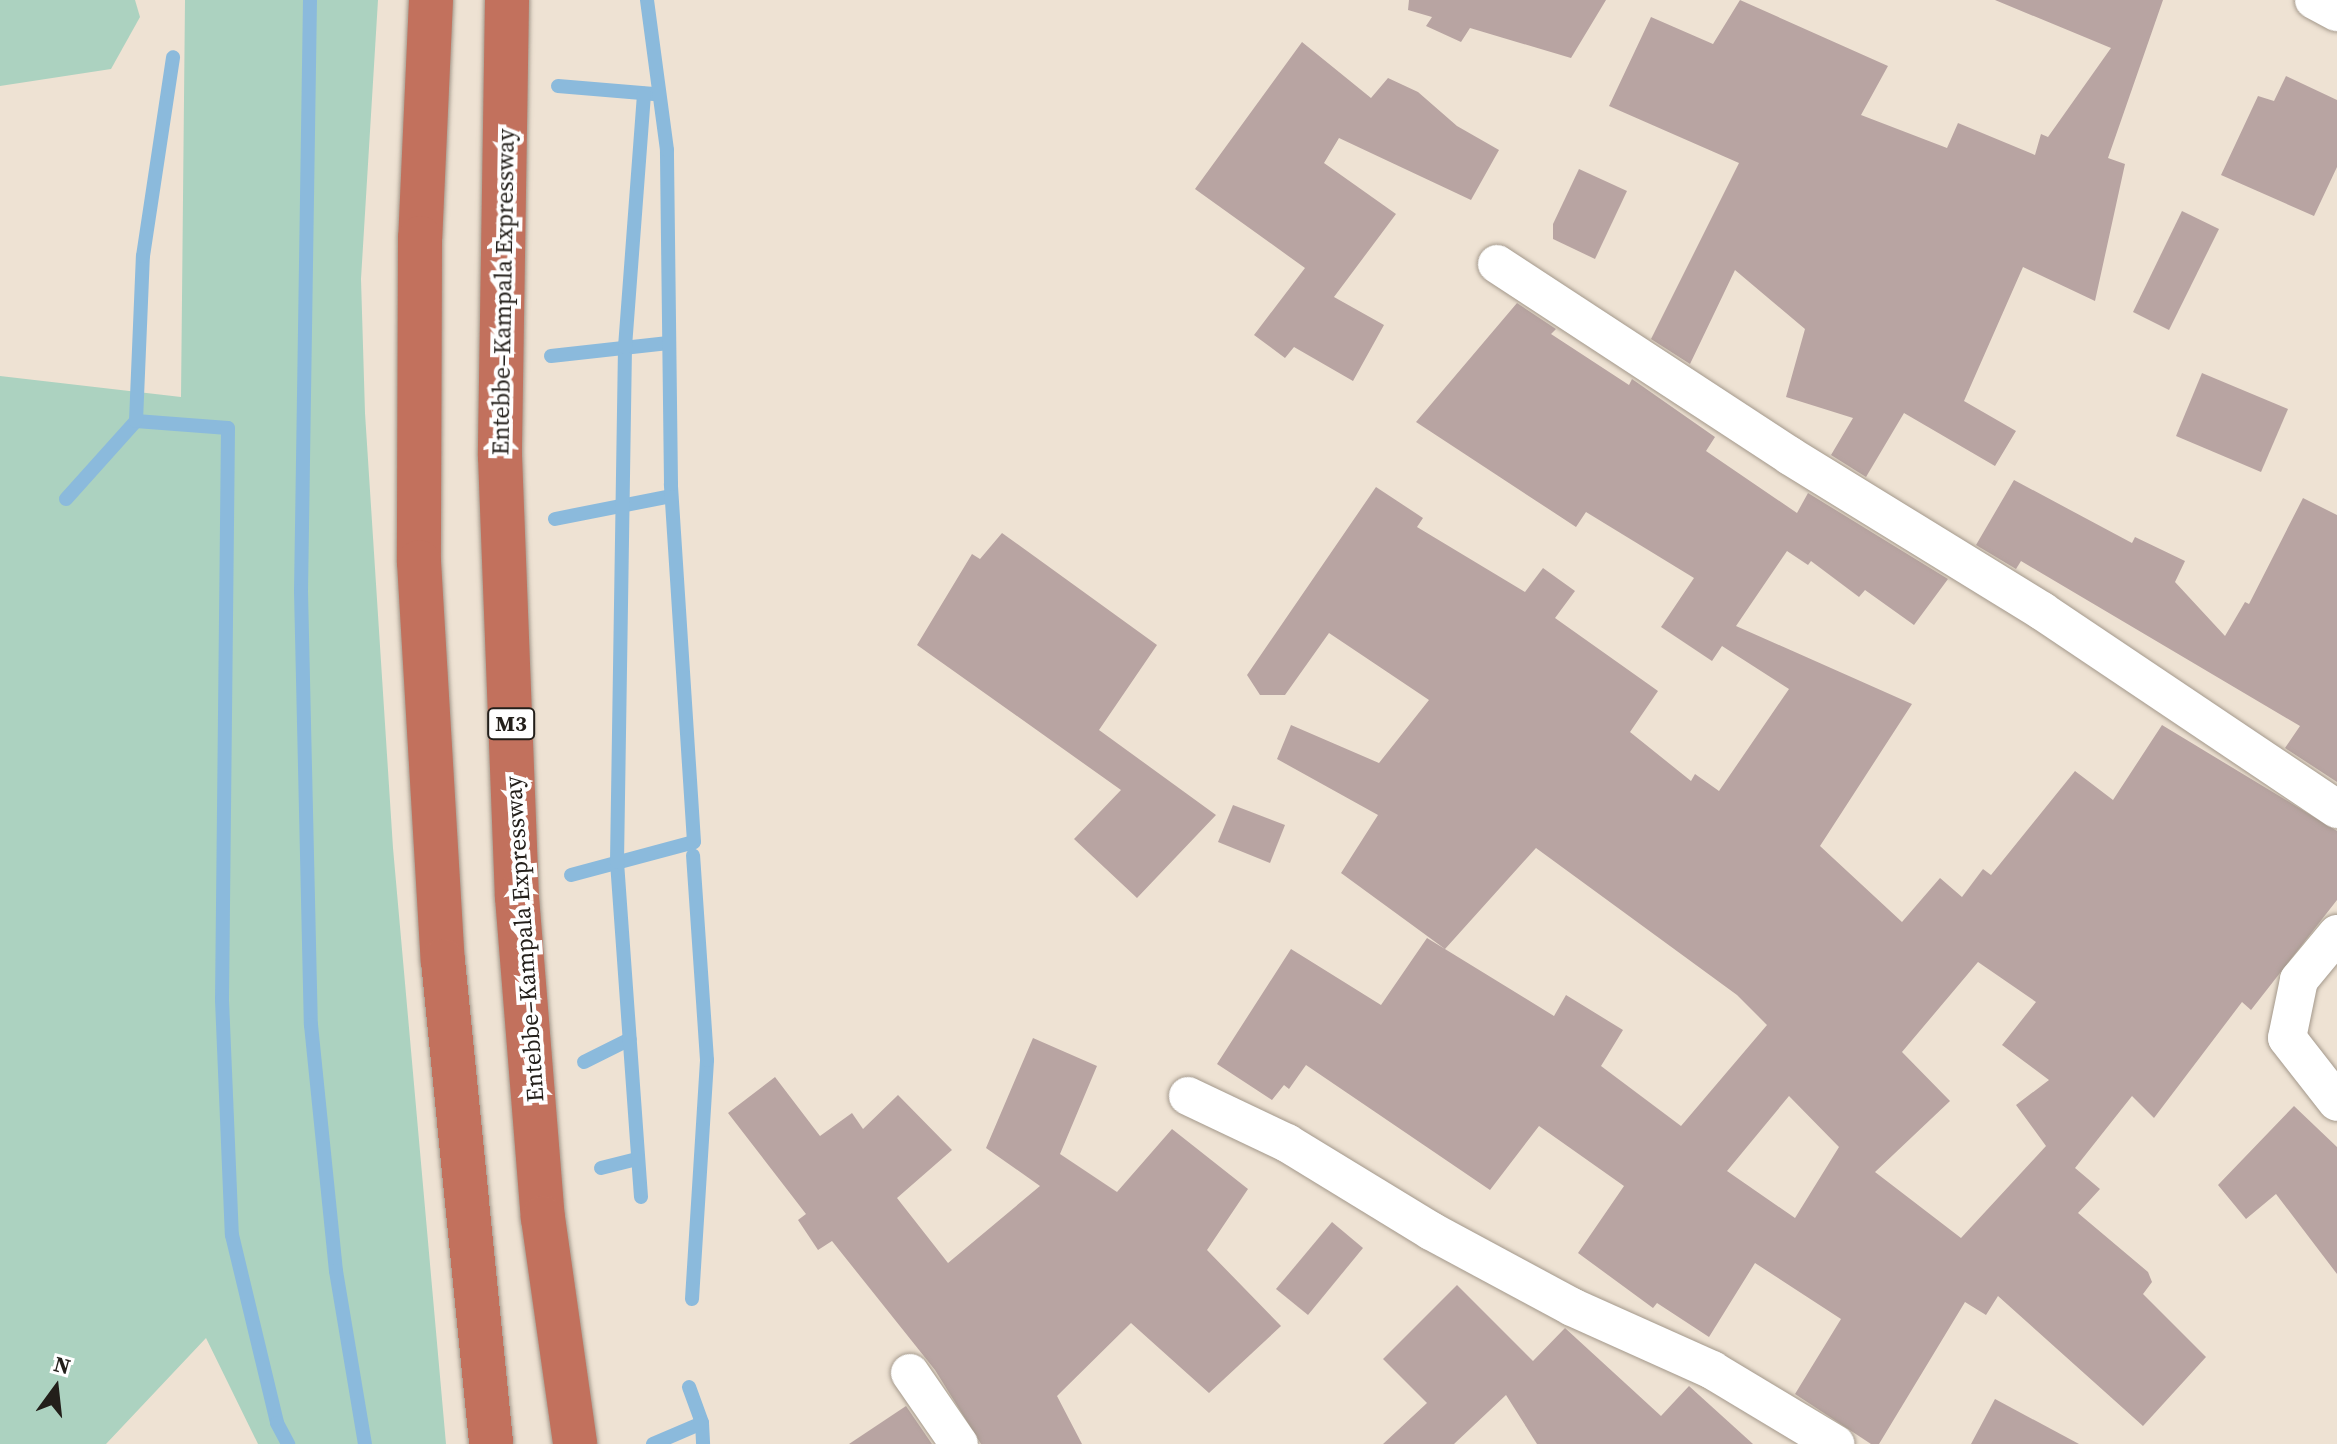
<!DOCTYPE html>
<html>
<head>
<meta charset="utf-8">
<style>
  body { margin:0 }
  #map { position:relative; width:2337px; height:1444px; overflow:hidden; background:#eee2d3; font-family:"Source Serif 4",serif }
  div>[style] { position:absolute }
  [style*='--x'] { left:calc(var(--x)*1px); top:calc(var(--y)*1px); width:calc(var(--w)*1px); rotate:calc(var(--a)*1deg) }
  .green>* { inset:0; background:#acd2c0 }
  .stream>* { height:14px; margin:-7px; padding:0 7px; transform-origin:7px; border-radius:7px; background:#8bbadc }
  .building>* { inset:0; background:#b8a4a2 }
  .roads { filter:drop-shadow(0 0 2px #a3988b) drop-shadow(0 0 2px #a3988b) }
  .street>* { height:38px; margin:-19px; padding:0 19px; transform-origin:19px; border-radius:19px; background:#fff }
  .highway>* { height:44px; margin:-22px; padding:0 22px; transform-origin:22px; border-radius:22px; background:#c2715d }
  span { translate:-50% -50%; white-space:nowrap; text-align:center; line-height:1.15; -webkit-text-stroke:8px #fff; paint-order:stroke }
  .shield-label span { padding:2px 6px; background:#fff; border:2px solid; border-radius:6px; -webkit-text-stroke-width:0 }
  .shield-label { font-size:22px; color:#231f1a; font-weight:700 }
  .street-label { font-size:24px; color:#231f1a }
  .north { position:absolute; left:16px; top:1348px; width:80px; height:80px; -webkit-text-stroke:6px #fff; paint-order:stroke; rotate:15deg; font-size:22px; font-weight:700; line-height:32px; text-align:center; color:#231f1a }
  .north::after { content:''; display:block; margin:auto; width:28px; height:36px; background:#231f1a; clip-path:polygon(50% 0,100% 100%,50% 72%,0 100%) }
</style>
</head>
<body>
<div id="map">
  <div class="green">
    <div style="clip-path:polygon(0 0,135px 0,140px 17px,111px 69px,0 86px)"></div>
    <div style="clip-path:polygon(185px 0,378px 0,361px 279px,365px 413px,393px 848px,446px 1444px,258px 1444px,206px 1338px,106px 1444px,0 1444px,0 376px,181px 397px)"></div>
  </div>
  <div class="stream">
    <div style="--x:310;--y:0;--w:591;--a:90.87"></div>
    <div style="--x:301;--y:591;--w:434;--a:88.7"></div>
    <div style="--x:311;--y:1025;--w:247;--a:84.2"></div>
    <div style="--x:336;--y:1271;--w:175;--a:80.5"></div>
    <div style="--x:558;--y:86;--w:96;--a:4.8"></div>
    <div style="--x:551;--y:356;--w:118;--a:-6.3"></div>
    <div style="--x:136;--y:421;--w:92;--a:4.4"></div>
    <div style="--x:228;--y:428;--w:572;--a:90.6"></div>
    <div style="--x:222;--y:1000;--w:235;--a:87.6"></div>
    <div style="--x:232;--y:1235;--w:193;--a:76.5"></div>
    <div style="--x:277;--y:1423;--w:24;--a:62"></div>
    <div style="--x:66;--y:499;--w:105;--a:-48.1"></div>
    <div style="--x:136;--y:421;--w:165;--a:-87.6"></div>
    <div style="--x:143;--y:256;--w:201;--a:-81.4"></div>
    <div style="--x:555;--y:519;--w:118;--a:-11.2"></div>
    <div style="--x:571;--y:875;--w:127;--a:-15"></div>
    <div style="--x:694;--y:842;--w:359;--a:-93.7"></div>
    <div style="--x:671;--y:484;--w:334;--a:-90.7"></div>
    <div style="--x:667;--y:150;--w:151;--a:-97.6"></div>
    <div style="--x:584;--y:1062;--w:51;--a:-26.6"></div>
    <div style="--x:601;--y:1168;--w:38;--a:-14"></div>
    <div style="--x:641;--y:1197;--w:336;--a:-94.1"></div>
    <div style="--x:617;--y:862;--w:515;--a:-89.11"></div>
    <div style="--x:625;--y:347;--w:254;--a:-85.7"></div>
    <div style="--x:692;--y:1299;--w:239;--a:-86.4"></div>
    <div style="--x:707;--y:1060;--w:205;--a:-93.9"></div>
    <div style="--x:689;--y:1387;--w:38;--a:70"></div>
    <div style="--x:702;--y:1423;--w:21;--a:87"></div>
    <div style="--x:653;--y:1444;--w:53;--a:-23.2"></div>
  </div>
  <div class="building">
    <div style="clip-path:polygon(1409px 0,1606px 0,1571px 58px,1470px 28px,1461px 42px,1426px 26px,1432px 17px,1408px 10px)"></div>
    <div style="clip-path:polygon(1740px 0,1888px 66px,1861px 115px,1947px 148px,1958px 123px,2035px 155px,2041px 134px,2048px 137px,2111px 48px,1995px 0,2163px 0,2108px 158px,2125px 164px,2095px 301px,2023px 267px,1964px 401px,2016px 431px,1995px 466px,1904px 413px,1866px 477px,1831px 455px,1853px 418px,1786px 397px,1805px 329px,1735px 270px,1690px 364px,1651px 339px,1739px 163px,1609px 106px,1651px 17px,1713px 44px)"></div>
    <div style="clip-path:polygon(1302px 42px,1371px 98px,1388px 78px,1418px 92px,1457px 126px,1499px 150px,1471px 200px,1339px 138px,1324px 163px,1396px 214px,1334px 297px,1384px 325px,1353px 381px,1294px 347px,1285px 358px,1254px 335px,1305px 268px,1195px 189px)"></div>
    <div style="clip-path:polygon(2286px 76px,2337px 100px,2337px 167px,2314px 216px,2221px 175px,2258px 96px,2274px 101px)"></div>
    <div style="clip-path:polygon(1579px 169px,1627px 191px,1595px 259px,1553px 239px,1553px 224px)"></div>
    <div style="clip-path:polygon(2182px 211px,2219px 229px,2169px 330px,2133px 312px)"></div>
    <div style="clip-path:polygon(evenodd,1517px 303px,1556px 329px,1551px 334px,1629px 385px,1632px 379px,1715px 437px,1706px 451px,1797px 513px,1808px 493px,1948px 579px,1914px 625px,1865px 590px,1859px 597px,1811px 561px,1808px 565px,1787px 551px,1736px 626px,1912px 704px,1820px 846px,1902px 922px,1940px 878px,1962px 897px,1983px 869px,1991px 875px,2075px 771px,2113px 800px,2162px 725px,2337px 831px,2337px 900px,2251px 1010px,2242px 1002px,2154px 1118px,2132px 1096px,2075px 1168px,2100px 1189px,2078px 1213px,2148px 1272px,2152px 1282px,2143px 1294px,2206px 1357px,2143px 1426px,1998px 1296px,1986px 1315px,1965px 1302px,1879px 1444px,1871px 1444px,1795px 1394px,1841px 1319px,1755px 1263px,1709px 1337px,1657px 1303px,1653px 1308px,1578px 1253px,1624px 1186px,1539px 1126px,1490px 1190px,1306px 1065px,1289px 1089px,1284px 1085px,1272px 1100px,1217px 1064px,1291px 949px,1381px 1005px,1427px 938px,1554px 1016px,1566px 995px,1623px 1030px,1601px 1066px,1681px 1126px,1767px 1025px,1737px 995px,1536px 848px,1445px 949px,1341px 873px,1378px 815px,1277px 759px,1291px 725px,1379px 763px,1429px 700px,1329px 633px,1285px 695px,1260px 695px,1247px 675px,1376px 487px,1423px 518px,1417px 527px,1525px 592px,1543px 568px,1575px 591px,1555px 618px,1658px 691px,1630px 732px,1691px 781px,1695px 774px,1719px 791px,1789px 689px,1722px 646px,1712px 661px,1661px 627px,1694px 578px,1586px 512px,1576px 527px,1416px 422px,1517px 303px,1978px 962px,2036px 1002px,2002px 1045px,2049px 1080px,2016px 1105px,2046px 1146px,1961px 1238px,1875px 1172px,1950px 1101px,1902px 1052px,1978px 962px,1517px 303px,1789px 1096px,1839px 1147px,1795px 1218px,1727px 1171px,1789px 1096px)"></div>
    <div style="clip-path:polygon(2202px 373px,2288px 409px,2261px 472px,2176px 436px)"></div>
    <div style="clip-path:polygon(2014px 480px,2132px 543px,2135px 537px,2185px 561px,2175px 582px,2225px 636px,2245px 602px,2249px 604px,2303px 498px,2337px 515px,2337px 782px,2285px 748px,2300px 726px,2021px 561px,2016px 569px,1976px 545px)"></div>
    <div style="clip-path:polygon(1002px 533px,1157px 645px,1099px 730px,1216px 815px,1137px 898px,1074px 839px,1121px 790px,917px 645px,972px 554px,980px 559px)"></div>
    <div style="clip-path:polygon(1233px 805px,1285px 825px,1270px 863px,1218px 842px)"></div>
    <div style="clip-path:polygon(1033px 1038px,1097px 1066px,1060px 1154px,1117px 1192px,1172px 1129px,1248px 1189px,1207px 1250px,1281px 1326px,1209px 1393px,1131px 1323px,1057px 1396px,1082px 1444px,981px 1444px,935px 1370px,832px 1241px,818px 1250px,798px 1220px,806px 1214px,728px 1113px,775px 1077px,820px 1136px,852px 1113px,863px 1129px,898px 1095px,952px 1150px,897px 1198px,948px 1263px,1040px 1186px,986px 1148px)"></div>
    <div style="clip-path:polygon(2294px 1106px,2337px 1147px,2337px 1274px,2276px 1194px,2246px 1219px,2218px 1185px)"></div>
    <div style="clip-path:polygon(1332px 1222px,1363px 1248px,1308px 1315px,1276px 1289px)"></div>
    <div style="clip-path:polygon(1457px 1285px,1533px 1361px,1565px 1328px,1661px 1416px,1689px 1386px,1753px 1444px,1537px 1444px,1506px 1395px,1454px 1444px,1383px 1444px,1427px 1403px,1383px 1359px)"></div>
    <div style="clip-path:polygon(1995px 1399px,2079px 1444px,1971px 1444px)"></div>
    <div style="clip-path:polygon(906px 1406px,932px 1444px,849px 1444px)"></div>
  </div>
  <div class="roads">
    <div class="street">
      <div style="--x:2314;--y:0;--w:26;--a:28"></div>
      <div style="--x:1497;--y:264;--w:350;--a:33.2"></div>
      <div style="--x:1790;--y:456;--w:296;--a:31.6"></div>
      <div style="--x:2042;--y:611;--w:355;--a:33.9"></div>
      <div style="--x:2337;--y:934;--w:60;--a:129.6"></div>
      <div style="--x:2299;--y:980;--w:59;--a:101.7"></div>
      <div style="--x:2287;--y:1038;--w:81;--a:52"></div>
      <div style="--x:1188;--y:1096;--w:110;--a:25.4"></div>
      <div style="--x:1287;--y:1143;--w:169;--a:31.4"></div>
      <div style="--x:1431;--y:1231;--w:160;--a:28.3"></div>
      <div style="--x:1572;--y:1307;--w:154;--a:24.2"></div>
      <div style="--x:1712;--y:1370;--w:144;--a:31"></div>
      <div style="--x:910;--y:1373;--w:86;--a:55.4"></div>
    </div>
    <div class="highway">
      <div style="--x:431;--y:0;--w:238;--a:92.6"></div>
      <div style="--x:420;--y:238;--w:324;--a:90.2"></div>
      <div style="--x:419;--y:562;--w:400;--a:86.6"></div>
      <div style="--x:443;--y:961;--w:485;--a:84.3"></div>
      <div style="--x:507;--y:0;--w:456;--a:90.9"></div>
      <div style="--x:500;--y:456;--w:441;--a:87.8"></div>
      <div style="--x:517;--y:897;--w:322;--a:85.4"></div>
      <div style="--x:543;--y:1218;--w:228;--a:81.9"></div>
    </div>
  </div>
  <div class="shield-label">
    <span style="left:511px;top:724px">M3</span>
  </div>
  <div class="street-label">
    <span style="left:503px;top:292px;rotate:-89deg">Entebbe–Kampala Expressway</span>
    <span style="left:524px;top:939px;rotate:-94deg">Entebbe–Kampala Expressway</span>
  </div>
  <div class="north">N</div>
</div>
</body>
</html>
